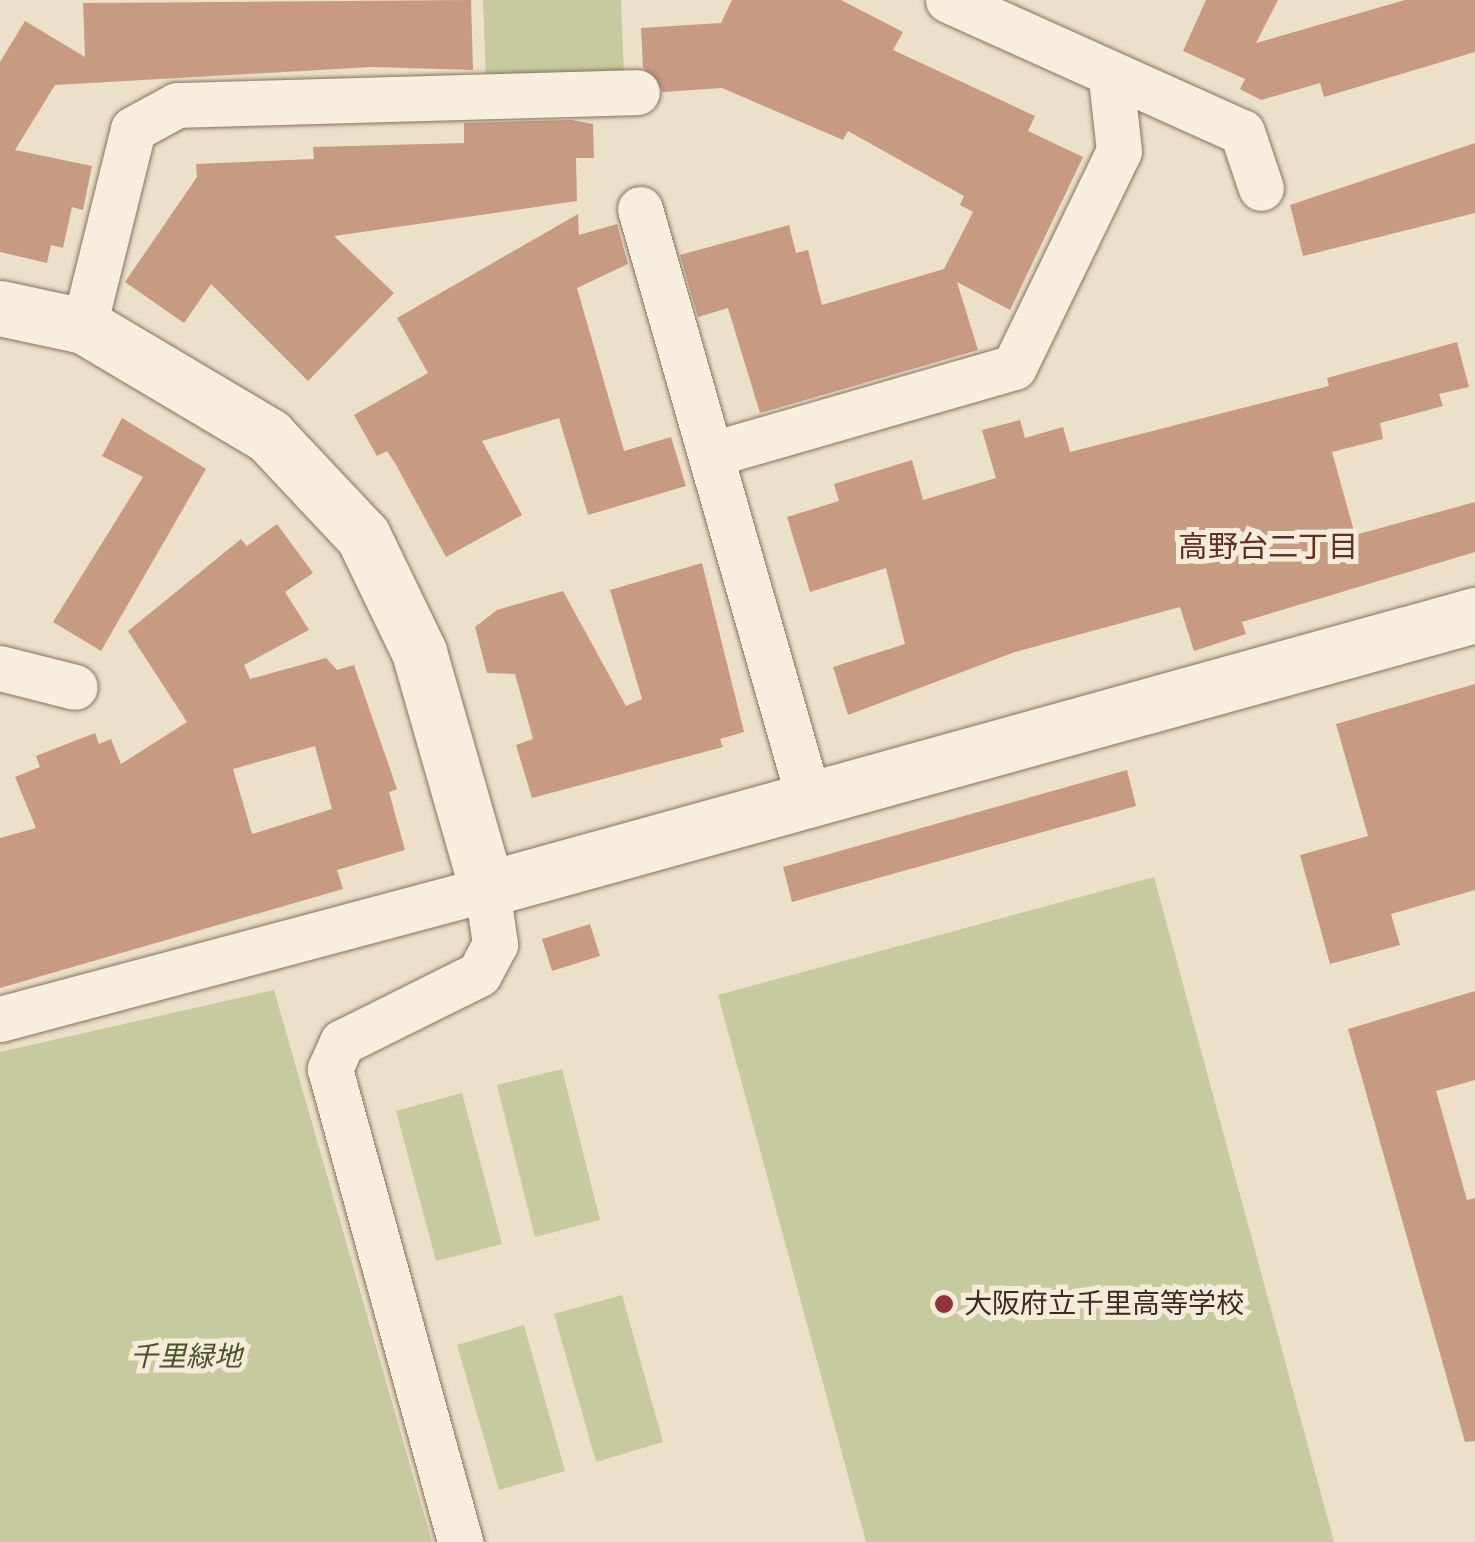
<!DOCTYPE html>
<html>
<head>
<meta charset="utf-8">
<style>
  body { margin:0 }
  #map { position:relative; width:1475px; height:1542px; overflow:hidden; background:#ece0ca; font-family:Bitter,"Noto Sans JP",serif }
  div>[style] { position:absolute }
  [style*='--x'] { left:calc(var(--x)*1px); top:calc(var(--y)*1px); width:calc(var(--w)*1px); rotate:calc(var(--a)*1deg) }
  .green>* { inset:0; background:#c7ca9e }
  .building>* { inset:0; background:#c79b82 }
  .roads { filter:drop-shadow(0 0 2px #87735f) drop-shadow(0 0 2px #87735f) }
  .street>* { height:45px; margin:-22.5px; padding:0 22.5px; transform-origin:22.5px; border-radius:22.5px; background:#f7eedd }
  .secondary>* { height:55px; margin:-27.5px; padding:0 27.5px; transform-origin:27.5px; border-radius:27.5px; background:#f7eedd }
  .dots>* { width:28px; height:28px; translate:-50% -50%; box-sizing:border-box; border:5px solid #f4ebd9; border-radius:50% }
  span { translate:-50% -50%; white-space:nowrap; text-align:center; line-height:1.15; -webkit-text-stroke:10px #f4ebd9; paint-order:stroke }
  .poi-label { font-size:28px; color:#392c22 }
  .left { translate:0 -50%; text-align:left }
  .park-label { font-size:28px; color:#4b542a; font-style:italic }
  .neighbourhood-label { font-size:30px; color:#632e24 }
</style>
</head>
<body>
<div id="map">
  <div class="green">
    <div style="clip-path:polygon(483px 0,621px 0,624px 77px,486px 82px)"></div>
    <div style="clip-path:polygon(1154px 877px,1334px 1542px,866px 1542px,718px 995px)"></div>
    <div style="clip-path:polygon(274px 990px,432px 1542px,0 1542px,0 1052px)"></div>
    <div style="clip-path:polygon(562px 1069px,600px 1220px,535px 1237px,497px 1085px)"></div>
    <div style="clip-path:polygon(462px 1093px,502px 1244px,436px 1261px,396px 1111px)"></div>
    <div style="clip-path:polygon(622px 1295px,663px 1442px,596px 1462px,554px 1314px)"></div>
    <div style="clip-path:polygon(524px 1325px,565px 1471px,499px 1490px,457px 1345px)"></div>
  </div>
  <div class="building">
    <div style="clip-path:polygon(471px 0,473px 70px,372px 67px,55px 85px,15px 150px,92px 166px,83px 210px,72px 207px,63px 248px,51px 245px,47px 263px,0 252px,0 62px,25px 21px,85px 57px,83px 3px)"></div>
    <div style="clip-path:polygon(732px 0,841px 0,903px 32px,893px 50px,1035px 116px,1028px 131px,1083px 157px,1010px 310px,957px 282px,978px 350px,760px 413px,728px 308px,698px 317px,680px 255px,789px 225px,796px 253px,808px 250px,822px 305px,944px 269px,973px 212px,960px 205px,964px 196px,848px 131px,843px 140px,722px 88px,663px 92px,643px 67px,641px 28px,721px 23px)"></div>
    <div style="clip-path:polygon(1206px 0,1278px 0,1256px 43px,1405px 0,1475px 0,1475px 52px,1324px 97px,1320px 83px,1261px 100px,1240px 89px,1245px 79px,1183px 51px)"></div>
    <div style="clip-path:polygon(571px 120px,593px 124px,594px 158px,576px 158px,577px 201px,334px 236px,394px 293px,308px 381px,211px 284px,184px 323px,125px 282px,197px 177px,196px 164px,314px 159px,313px 147px,464px 143px,464px 123px)"></div>
    <div style="clip-path:polygon(1475px 143px,1475px 213px,1303px 256px,1290px 205px)"></div>
    <div style="clip-path:polygon(578px 214px,579px 235px,617px 224px,628px 264px,577px 288px,624px 451px,671px 437px,686px 486px,588px 515px,559px 418px,482px 441px,522px 515px,446px 557px,395px 463px,387px 451px,377px 456px,354px 415px,428px 373px,397px 318px)"></div>
    <div style="clip-path:polygon(1457px 342px,1469px 387px,1439px 394px,1443px 406px,1380px 423px,1383px 439px,1332px 452px,1355px 535px,1475px 502px,1475px 552px,1242px 622px,1246px 634px,1194px 651px,1180px 607px,1015px 652px,848px 715px,833px 667px,905px 644px,886px 568px,810px 592px,787px 517px,839px 501px,834px 484px,912px 460px,923px 500px,996px 478px,982px 430px,1020px 420px,1025px 438px,1063px 427px,1070px 452px,1329px 386px,1327px 378px)"></div>
    <div style="clip-path:polygon(122px 418px,206px 469px,101px 651px,53px 622px,143px 477px,102px 456px)"></div>
    <div style="clip-path:polygon(evenodd,277px 524px,313px 573px,285px 592px,309px 630px,244px 665px,250px 679px,326px 658px,337px 670px,354px 665px,397px 789px,389px 792px,405px 850px,337px 870px,343px 889px,0 988px,0 838px,36px 828px,15px 777px,40px 767px,36px 756px,95px 733px,99px 744px,111px 739px,121px 764px,187px 722px,128px 631px,241px 539px,247px 546px,277px 524px,315px 746px,332px 809px,252px 834px,233px 769px,315px 746px)"></div>
    <div style="clip-path:polygon(702px 563px,744px 732px,720px 739px,723px 747px,532px 798px,516px 745px,533px 739px,515px 674px,487px 673px,475px 627px,497px 610px,563px 591px,626px 706px,642px 699px,610px 590px)"></div>
    <div style="clip-path:polygon(1475px 684px,1475px 890px,1391px 914px,1400px 945px,1330px 964px,1300px 855px,1368px 836px,1336px 724px)"></div>
    <div style="clip-path:polygon(1127px 770px,1136px 806px,792px 902px,783px 867px)"></div>
    <div style="clip-path:polygon(590px 924px,600px 956px,552px 971px,542px 939px)"></div>
    <div style="clip-path:polygon(1475px 991px,1475px 1080px,1436px 1091px,1467px 1200px,1475px 1198px,1475px 1441px,1465px 1442px,1348px 1029px)"></div>
  </div>
  <div class="roads">
    <div class="street">
      <div style="--x:948;--y:0;--w:322;--a:24.2"></div>
      <div style="--x:1242;--y:132;--w:59;--a:71.3"></div>
      <div style="--x:640;--y:209;--w:611;--a:74.03"></div>
      <div style="--x:84;--y:326;--w:203;--a:-76"></div>
      <div style="--x:133;--y:129;--w:50;--a:-28.6"></div>
      <div style="--x:177;--y:105;--w:460;--a:-1.6"></div>
      <div style="--x:716;--y:453;--w:310;--a:-16.1"></div>
      <div style="--x:1014;--y:367;--w:240;--a:-64.1"></div>
      <div style="--x:1119;--y:151;--w:73;--a:-96.3"></div>
      <div style="--x:0;--y:668;--w:77;--a:14.2"></div>
      <div style="--x:0;--y:1019;--w:504;--a:-14.95"></div>
      <div style="--x:487;--y:889;--w:56;--a:81.7"></div>
      <div style="--x:495;--y:944;--w:34;--a:118"></div>
      <div style="--x:479;--y:974;--w:153;--a:153.6"></div>
      <div style="--x:342;--y:1042;--w:30;--a:114"></div>
      <div style="--x:330;--y:1069;--w:491;--a:74.6"></div>
    </div>
    <div class="secondary">
      <div style="--x:0;--y:308;--w:86;--a:12.1"></div>
      <div style="--x:84;--y:326;--w:215;--a:30.7"></div>
      <div style="--x:269;--y:436;--w:137;--a:46.8"></div>
      <div style="--x:363;--y:536;--w:129;--a:64.2"></div>
      <div style="--x:419;--y:652;--w:247;--a:74"></div>
      <div style="--x:487;--y:889;--w:1025;--a:-15.5"></div>
    </div>
  </div>
  <div class="dots">
    <div style="left:944px;top:1304px;background:#923339"></div>
  </div>
  <div class="poi-label">
    <span class="left" style="left:964px;top:1304px">大阪府立千里高等学校</span>
  </div>
  <div class="park-label">
    <span style="left:186px;top:1357px">千里緑地</span>
  </div>
  <div class="neighbourhood-label">
    <span style="left:1268px;top:547px">高野台二丁目</span>
  </div>
</div>
</body>
</html>
